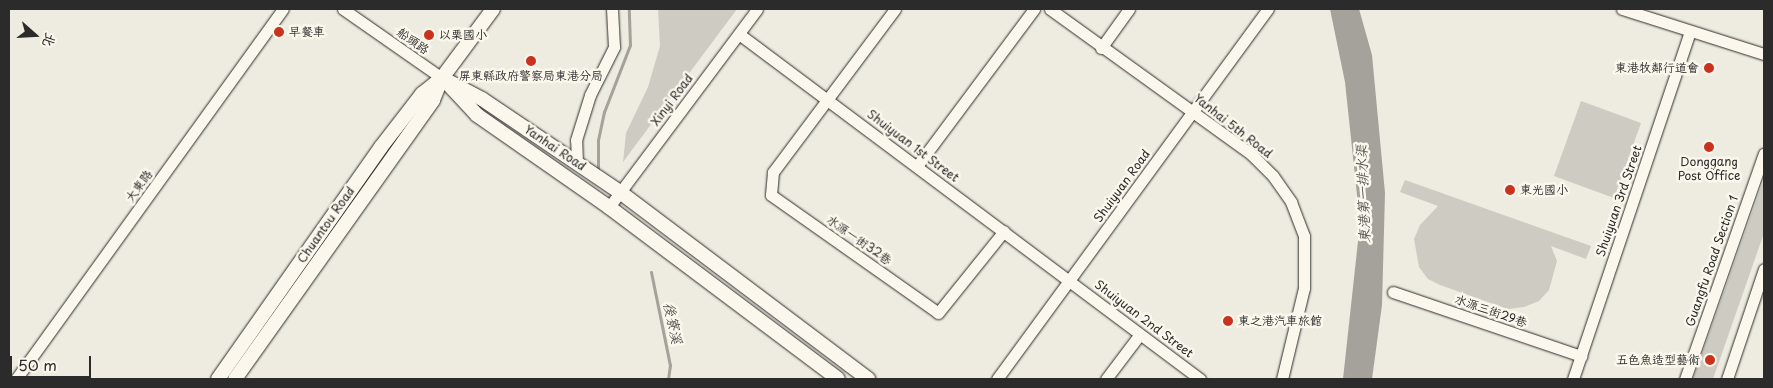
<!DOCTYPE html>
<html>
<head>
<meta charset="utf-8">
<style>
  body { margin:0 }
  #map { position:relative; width:1773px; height:388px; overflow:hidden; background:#eeebe0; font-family:"Playpen Sans","LXGW WenKai TC",sans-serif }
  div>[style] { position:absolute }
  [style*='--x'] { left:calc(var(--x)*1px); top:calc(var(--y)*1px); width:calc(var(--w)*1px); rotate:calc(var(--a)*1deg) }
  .green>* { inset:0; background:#cecbc2 }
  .water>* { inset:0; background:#a4a29a }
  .stream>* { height:3px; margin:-1.5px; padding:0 1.5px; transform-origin:1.5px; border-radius:1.5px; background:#a4a29a }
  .roads { filter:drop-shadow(0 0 1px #2b2b2b) drop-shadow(0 0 1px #2b2b2b) }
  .minor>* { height:11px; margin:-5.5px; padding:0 5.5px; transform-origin:5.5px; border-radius:5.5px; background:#fbf7ec }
  .major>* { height:14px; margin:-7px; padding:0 7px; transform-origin:7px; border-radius:7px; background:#fbf7ec }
  .dots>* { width:14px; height:14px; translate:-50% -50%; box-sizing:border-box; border:2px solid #fbf7ec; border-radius:50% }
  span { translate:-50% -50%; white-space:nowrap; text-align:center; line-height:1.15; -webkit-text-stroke:5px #fbf7ec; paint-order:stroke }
  .poi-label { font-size:12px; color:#2b2b2b }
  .left { translate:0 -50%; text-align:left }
  .right { translate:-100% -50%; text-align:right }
  .street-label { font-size:12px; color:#2b2b2b }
  .water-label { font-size:14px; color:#555552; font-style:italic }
  .frame { position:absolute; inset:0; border:10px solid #2b2b2b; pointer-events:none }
  .north { position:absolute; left:10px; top:10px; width:50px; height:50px; -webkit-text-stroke:4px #fbf7ec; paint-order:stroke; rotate:109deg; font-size:14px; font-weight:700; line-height:20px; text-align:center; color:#2b2b2b }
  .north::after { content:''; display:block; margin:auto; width:18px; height:22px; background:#2b2b2b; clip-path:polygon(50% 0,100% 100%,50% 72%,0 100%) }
  .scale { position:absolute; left:10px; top:356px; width:81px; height:22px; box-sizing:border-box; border:2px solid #2b2b2b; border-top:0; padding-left:6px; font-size:15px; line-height:18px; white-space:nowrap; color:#2b2b2b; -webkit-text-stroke:4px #fbf7ec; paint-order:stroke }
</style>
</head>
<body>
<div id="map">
  <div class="green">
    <div style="clip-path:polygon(658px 9px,737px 9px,623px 162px,626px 133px,648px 87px,660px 46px)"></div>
    <div style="clip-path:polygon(1581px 101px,1641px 123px,1614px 198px,1554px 176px)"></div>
    <div style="clip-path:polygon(1764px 179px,1764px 233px,1713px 379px,1693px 379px)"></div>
    <div style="clip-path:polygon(1405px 180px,1591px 246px,1586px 259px,1551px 246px,1557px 261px,1549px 290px,1539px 301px,1524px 307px,1508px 309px,1440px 285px,1428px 279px,1419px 267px,1414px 239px,1420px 225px,1438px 206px,1400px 192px)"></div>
  </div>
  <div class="water">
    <div style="clip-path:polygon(1330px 9px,1359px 9px,1372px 55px,1385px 193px,1382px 305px,1372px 379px,1343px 379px,1360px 223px,1345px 82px)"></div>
  </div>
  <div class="stream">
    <div style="--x:598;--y:169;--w:29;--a:-90"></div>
    <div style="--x:598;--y:140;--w:29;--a:-78"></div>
    <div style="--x:604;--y:112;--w:72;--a:-68.8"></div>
    <div style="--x:630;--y:45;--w:36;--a:-92"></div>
    <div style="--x:651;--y:272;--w:95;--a:78.5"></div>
    <div style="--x:670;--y:365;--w:14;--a:98"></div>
  </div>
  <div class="roads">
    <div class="minor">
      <div style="--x:343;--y:9;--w:121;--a:34.9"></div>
      <div style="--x:895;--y:9;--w:204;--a:126.8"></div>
      <div style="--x:773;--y:172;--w:23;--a:95"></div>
      <div style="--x:771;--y:195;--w:204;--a:35.2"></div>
      <div style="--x:938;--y:313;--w:105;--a:-51.2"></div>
      <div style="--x:1050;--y:9;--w:248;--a:35.8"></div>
      <div style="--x:1251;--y:154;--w:31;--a:45"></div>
      <div style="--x:1273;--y:176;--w:32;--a:55"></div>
      <div style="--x:1291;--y:202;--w:36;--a:69"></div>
      <div style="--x:1304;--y:236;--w:52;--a:90"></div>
      <div style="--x:1304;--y:288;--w:94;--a:103.6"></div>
      <div style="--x:1622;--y:9;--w:149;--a:17.6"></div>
      <div style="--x:739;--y:34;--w:576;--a:36.81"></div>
      <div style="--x:1101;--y:48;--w:48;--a:-54.3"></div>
      <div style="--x:577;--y:163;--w:23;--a:-92"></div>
      <div style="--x:576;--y:140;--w:47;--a:-72.7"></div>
      <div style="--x:590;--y:95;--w:54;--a:-63.4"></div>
      <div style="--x:614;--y:47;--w:38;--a:-93"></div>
      <div style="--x:917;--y:166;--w:196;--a:-53.3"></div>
      <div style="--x:609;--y:207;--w:247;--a:-53.2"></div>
      <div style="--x:1393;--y:292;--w:199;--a:18.8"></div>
      <div style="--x:16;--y:379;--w:456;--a:-54.2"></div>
      <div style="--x:997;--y:379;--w:459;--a:-53.8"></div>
      <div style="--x:1106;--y:379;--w:56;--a:-52.9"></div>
      <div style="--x:1573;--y:379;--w:367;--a:-71.4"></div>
      <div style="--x:1685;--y:379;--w:239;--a:-70.7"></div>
      <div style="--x:1727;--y:379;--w:116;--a:-71.4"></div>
    </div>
    <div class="major">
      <div style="--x:442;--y:78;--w:45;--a:27.7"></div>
      <div style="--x:482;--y:99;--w:166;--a:34"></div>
      <div style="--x:620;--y:192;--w:311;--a:37"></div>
      <div style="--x:450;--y:86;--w:40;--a:47"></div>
      <div style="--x:477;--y:115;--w:161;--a:34.9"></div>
      <div style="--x:609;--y:207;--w:286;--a:36.9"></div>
      <div style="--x:218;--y:379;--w:284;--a:-54.9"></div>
      <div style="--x:381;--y:147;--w:67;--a:-52.3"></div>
      <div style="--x:422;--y:94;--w:26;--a:-39"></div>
      <div style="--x:442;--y:78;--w:86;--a:-53.5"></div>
      <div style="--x:235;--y:379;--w:342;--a:-54.6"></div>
      <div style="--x:433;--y:100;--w:22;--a:-68"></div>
    </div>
  </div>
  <div class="dots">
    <div style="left:279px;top:32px;background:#c8321e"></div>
    <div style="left:429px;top:35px;background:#c8321e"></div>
    <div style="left:531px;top:61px;background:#c8321e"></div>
    <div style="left:1709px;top:68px;background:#c8321e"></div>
    <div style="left:1709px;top:147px;background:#c8321e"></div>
    <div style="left:1510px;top:190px;background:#c8321e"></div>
    <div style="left:1228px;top:321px;background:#c8321e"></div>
    <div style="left:1710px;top:360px;background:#c8321e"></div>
  </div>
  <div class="poi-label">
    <span class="left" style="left:289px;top:32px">早餐車</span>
    <span class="left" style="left:439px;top:35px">以栗國小</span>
    <span class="right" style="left:1699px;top:68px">東港牧鄰行道會</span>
    <span style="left:531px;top:76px">屏東縣政府警察局東港分局</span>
    <span style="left:1709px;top:169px">Donggang<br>Post Office</span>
    <span class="left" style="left:1520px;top:190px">東光國小</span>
    <span class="left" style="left:1238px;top:321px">東之港汽車旅館</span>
    <span class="right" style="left:1700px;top:360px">五色魚造型藝術</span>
  </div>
  <div class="street-label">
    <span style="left:413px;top:41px;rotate:35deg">船頭路</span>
    <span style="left:672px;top:100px;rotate:-53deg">Xinyi Road</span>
    <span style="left:1233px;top:126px;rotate:38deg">Yanhai 5th Road</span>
    <span style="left:913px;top:146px;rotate:37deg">Shuiyuan 1st Street</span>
    <span style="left:555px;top:148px;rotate:34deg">Yanhai Road</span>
    <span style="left:139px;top:186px;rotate:-54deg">大東路</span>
    <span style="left:1122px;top:186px;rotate:-54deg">Shuiyuan Road</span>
    <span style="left:1619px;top:201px;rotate:-71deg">Shuiyuan 3rd Street</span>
    <span style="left:326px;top:225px;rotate:-55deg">Chuantou Road</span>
    <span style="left:859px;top:240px;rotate:35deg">水源一街32巷</span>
    <span style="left:1712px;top:261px;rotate:-71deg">Guangfu Road Section 1</span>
    <span style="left:1491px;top:311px;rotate:19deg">水源三街29巷</span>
    <span style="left:1144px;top:319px;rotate:37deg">Shuiyuan 2nd Street</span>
  </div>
  <div class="water-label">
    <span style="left:1363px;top:194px;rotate:-92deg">東港第一排水渠</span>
    <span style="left:673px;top:323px;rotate:78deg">後寮溪</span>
  </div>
  <div class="frame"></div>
  <div class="north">北</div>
  <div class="scale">50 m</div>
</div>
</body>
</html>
